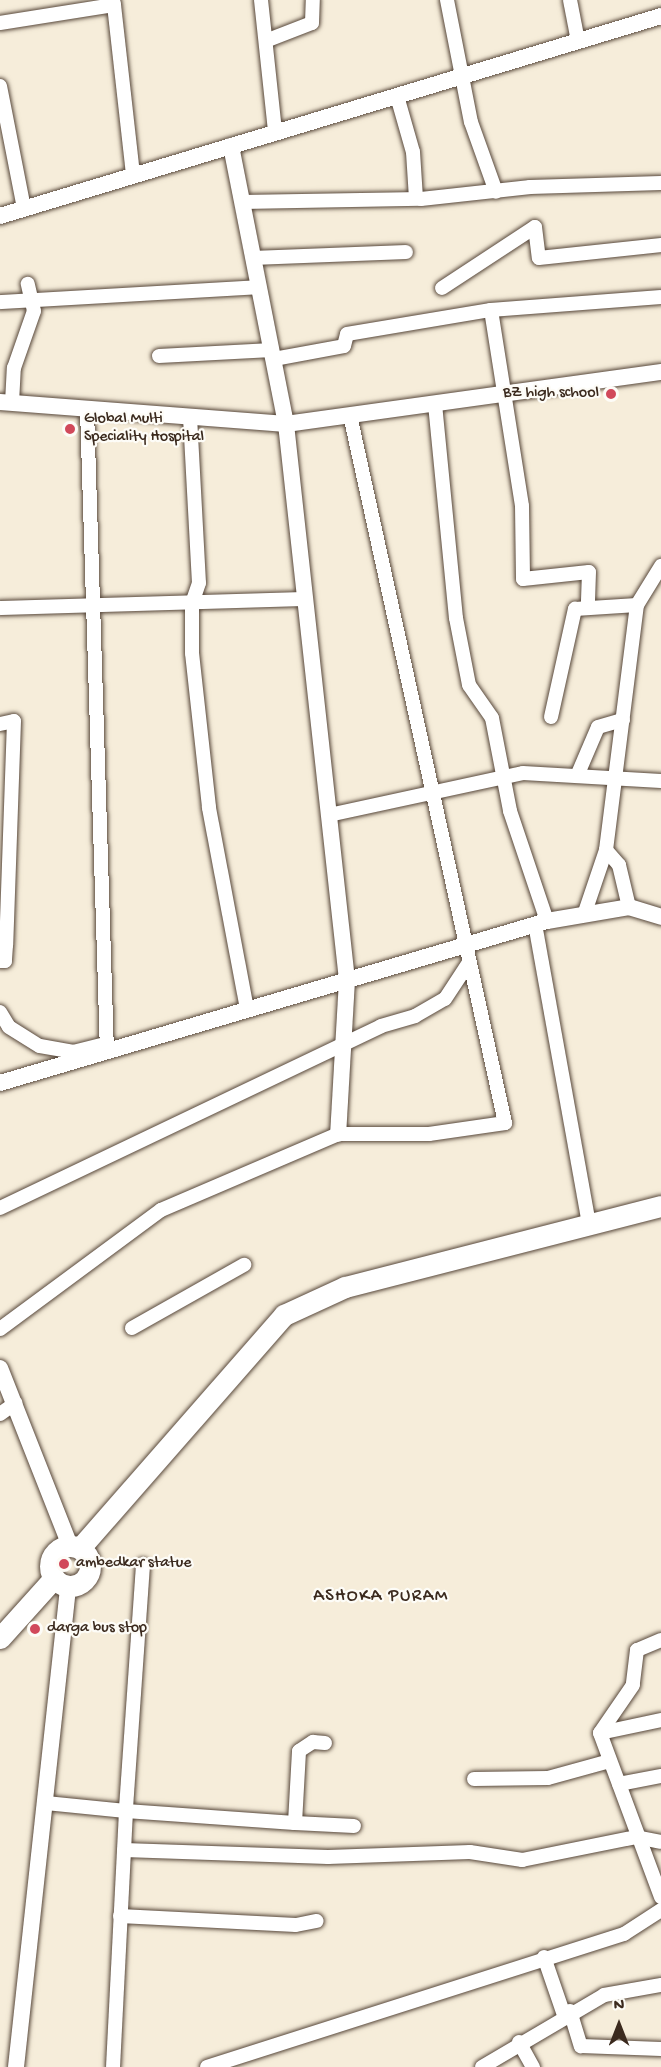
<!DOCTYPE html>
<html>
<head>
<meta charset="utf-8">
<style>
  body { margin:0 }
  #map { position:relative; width:661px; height:2067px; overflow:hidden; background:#f6edda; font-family:"Gochi Hand",sans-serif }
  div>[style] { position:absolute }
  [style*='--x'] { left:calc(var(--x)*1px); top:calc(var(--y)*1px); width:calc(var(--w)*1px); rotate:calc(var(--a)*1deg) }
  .roads { filter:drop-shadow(0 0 2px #57473a) drop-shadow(0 0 2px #57473a) }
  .minor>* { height:14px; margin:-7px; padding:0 7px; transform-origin:7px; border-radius:7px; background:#fff }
  .tertiary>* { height:16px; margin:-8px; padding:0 8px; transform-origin:8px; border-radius:8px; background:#fff }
  .primary>* { height:21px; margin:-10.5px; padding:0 10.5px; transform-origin:10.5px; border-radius:10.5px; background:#fff }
  .primary>.ring { margin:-10.5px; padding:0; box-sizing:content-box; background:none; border:21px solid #fff; border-radius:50% }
  .dots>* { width:16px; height:16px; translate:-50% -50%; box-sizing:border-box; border:3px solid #fdfcf7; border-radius:50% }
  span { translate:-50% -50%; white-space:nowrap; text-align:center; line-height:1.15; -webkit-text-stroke:4.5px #fdfcf7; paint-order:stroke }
  .poi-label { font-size:16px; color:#3b2a1e }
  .right { translate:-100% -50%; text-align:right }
  .left { translate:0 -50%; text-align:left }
  .neighbourhood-label { font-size:18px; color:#3b2a1e; letter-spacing:1.5px }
  .north { position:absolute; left:589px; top:1995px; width:60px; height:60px; -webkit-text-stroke:4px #fdfcf7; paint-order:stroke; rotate:0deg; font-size:16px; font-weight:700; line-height:24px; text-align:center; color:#3b2a1e }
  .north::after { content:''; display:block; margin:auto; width:21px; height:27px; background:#3b2a1e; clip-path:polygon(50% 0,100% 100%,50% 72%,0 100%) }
</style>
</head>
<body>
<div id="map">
  <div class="roads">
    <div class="minor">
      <div style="--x:261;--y:0;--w:133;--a:83.9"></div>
      <div style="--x:447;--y:0;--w:124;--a:78.9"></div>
      <div style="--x:471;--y:122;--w:74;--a:70.3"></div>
      <div style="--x:570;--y:0;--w:42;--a:79"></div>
      <div style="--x:114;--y:5;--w:171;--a:83.6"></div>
      <div style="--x:0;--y:23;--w:115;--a:-9"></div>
      <div style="--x:114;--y:5;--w:5;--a:-101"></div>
      <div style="--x:268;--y:40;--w:47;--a:-21.1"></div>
      <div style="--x:312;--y:23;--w:23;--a:-88"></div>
      <div style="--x:0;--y:86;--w:124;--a:78.9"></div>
      <div style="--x:397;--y:96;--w:58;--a:74.1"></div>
      <div style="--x:413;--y:152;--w:46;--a:86.3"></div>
      <div style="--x:242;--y:202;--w:179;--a:-1"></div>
      <div style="--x:421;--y:199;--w:110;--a:-6.3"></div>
      <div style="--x:530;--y:187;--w:131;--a:-1.7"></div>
      <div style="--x:253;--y:258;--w:153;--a:-2.2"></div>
      <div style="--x:442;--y:288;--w:111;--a:-33.3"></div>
      <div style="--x:535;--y:227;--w:31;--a:83"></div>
      <div style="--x:539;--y:258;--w:123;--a:-6.1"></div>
      <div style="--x:0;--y:302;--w:259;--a:-3.3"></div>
      <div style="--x:491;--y:310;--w:198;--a:81"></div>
      <div style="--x:522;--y:506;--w:73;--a:89.2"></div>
      <div style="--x:523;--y:579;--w:66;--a:-6.1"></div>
      <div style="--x:589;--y:572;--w:35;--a:92"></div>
      <div style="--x:159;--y:356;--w:113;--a:-3"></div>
      <div style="--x:274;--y:359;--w:71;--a:-10.5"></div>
      <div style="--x:344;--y:346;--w:12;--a:-76"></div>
      <div style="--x:347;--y:334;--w:146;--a:-9.5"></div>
      <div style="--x:491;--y:310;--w:170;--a:-4.4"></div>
      <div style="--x:12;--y:403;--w:35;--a:-87"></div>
      <div style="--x:14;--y:368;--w:60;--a:-70.7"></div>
      <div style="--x:34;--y:311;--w:28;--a:-103"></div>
      <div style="--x:435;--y:404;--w:215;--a:84.4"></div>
      <div style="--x:456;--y:618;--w:68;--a:79"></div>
      <div style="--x:469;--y:685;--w:40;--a:55.1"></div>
      <div style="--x:492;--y:718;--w:95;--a:79"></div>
      <div style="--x:510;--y:811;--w:116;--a:71.4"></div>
      <div style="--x:87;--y:409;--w:642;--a:88.22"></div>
      <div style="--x:190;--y:417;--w:166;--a:86.9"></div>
      <div style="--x:199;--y:583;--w:21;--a:109"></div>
      <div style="--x:192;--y:603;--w:50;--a:90"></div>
      <div style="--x:192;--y:653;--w:156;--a:83.7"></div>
      <div style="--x:209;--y:808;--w:206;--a:79.3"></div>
      <div style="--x:0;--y:608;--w:305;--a:-1.7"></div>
      <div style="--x:551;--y:717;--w:111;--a:-77.5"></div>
      <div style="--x:575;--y:609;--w:62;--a:-3.7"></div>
      <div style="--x:0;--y:724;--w:14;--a:-12"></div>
      <div style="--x:14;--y:721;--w:224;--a:92"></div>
      <div style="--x:6;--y:945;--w:16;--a:94"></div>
      <div style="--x:5;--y:961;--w:5;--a:180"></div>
      <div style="--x:577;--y:776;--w:53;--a:-66.8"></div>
      <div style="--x:598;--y:727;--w:26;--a:-16"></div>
      <div style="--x:329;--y:815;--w:198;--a:-12.2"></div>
      <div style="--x:523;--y:773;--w:138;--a:3.3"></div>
      <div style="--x:606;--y:850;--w:20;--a:49"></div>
      <div style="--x:619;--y:865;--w:43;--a:76.6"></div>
      <div style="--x:584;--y:915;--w:69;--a:-71.3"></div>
      <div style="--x:606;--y:850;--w:247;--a:-82.8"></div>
      <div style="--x:637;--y:605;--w:46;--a:-58.4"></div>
      <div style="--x:535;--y:924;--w:304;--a:79.8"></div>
      <div style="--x:0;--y:1012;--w:17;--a:59"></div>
      <div style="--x:9;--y:1027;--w:36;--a:32"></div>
      <div style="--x:40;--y:1046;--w:34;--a:10"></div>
      <div style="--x:73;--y:1052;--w:34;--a:-14"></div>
      <div style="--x:0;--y:1208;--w:422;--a:-25.5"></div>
      <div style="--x:381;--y:1026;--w:35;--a:-16"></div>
      <div style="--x:415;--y:1016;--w:34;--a:-30"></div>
      <div style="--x:445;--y:999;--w:42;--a:-56.7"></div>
      <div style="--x:132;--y:1328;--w:129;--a:-29.4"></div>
      <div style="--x:0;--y:1329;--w:200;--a:-36.5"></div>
      <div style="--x:161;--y:1210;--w:193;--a:-23.2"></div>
      <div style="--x:338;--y:1134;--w:91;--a:0"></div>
      <div style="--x:429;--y:1134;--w:77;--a:-8.2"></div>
      <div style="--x:505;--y:1123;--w:725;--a:-102.35"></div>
      <div style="--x:0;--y:1414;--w:19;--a:-35"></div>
      <div style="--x:143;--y:1565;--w:247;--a:94"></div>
      <div style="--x:126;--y:1811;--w:169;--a:4.1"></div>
      <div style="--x:295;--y:1823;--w:72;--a:-86.8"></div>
      <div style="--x:299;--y:1751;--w:17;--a:-33"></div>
      <div style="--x:313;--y:1742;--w:12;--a:5"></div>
      <div style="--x:661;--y:1640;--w:26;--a:157"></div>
      <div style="--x:637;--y:1650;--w:35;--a:97"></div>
      <div style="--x:633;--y:1685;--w:58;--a:124.5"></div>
      <div style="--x:600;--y:1733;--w:175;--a:69.6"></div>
      <div style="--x:600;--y:1733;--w:62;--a:-12"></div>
      <div style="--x:474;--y:1779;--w:74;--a:-0.8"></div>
      <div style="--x:548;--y:1778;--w:64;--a:-15.3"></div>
      <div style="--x:619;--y:1784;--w:43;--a:-10.8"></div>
      <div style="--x:46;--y:1803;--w:80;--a:5.7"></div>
      <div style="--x:126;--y:1811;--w:256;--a:92.9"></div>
      <div style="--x:295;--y:1823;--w:59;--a:2.9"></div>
      <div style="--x:124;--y:1850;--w:204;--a:2"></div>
      <div style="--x:328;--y:1857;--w:142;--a:-2"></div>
      <div style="--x:470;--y:1852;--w:53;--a:8.7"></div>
      <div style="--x:522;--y:1860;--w:116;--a:-11.4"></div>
      <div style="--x:636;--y:1837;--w:25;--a:11"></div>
      <div style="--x:120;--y:1916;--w:176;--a:2.9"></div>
      <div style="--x:296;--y:1925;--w:21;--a:-11"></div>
      <div style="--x:544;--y:1957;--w:61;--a:71"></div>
      <div style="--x:570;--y:2011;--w:37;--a:73"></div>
      <div style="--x:581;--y:2046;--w:80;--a:2.1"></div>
      <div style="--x:519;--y:2042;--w:29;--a:61"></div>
      <div style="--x:207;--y:2067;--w:438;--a:-17.7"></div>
      <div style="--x:624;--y:1934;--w:44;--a:-33"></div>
      <div style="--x:482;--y:2067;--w:142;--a:-30.5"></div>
      <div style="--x:604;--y:1995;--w:58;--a:-10"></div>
    </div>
    <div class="tertiary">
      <div style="--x:231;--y:146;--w:283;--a:78.8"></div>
      <div style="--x:286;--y:424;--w:559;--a:83.74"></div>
      <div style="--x:347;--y:980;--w:154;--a:93.3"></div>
      <div style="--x:0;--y:216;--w:691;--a:-16.83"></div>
      <div style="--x:0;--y:402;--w:287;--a:4.4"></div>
      <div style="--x:286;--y:424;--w:379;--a:-7.9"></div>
      <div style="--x:0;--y:1083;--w:570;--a:-16.5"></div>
      <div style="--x:547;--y:921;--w:83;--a:-9.7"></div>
      <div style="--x:629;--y:907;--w:34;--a:17"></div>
      <div style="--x:0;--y:1368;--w:191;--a:68.5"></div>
      <div style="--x:16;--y:2067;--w:484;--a:-83.8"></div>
    </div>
    <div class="primary">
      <div class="ring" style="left:50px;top:1546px;width:19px;height:19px"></div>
      <div style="--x:80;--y:1548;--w:310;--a:-48.8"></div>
      <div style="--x:284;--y:1315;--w:67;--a:-24.7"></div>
      <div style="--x:345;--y:1287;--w:326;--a:-14.4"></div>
      <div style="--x:0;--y:1638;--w:81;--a:-48"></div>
    </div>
  </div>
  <div class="dots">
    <div style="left:611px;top:394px;background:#d1495b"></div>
    <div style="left:70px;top:429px;background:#d1495b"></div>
    <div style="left:64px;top:1564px;background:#d1495b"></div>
    <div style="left:35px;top:1629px;background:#d1495b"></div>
  </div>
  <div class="poi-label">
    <span class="right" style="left:599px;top:394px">BZ high school</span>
    <span class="left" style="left:84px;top:429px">Global Multi<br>Speciality Hospital</span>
    <span class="left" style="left:76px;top:1564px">ambedkar statue</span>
    <span class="left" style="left:47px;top:1629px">darga bus stop</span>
  </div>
  <div class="neighbourhood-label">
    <span style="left:381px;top:1597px">ASHOKA PURAM</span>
  </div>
  <div class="north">N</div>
</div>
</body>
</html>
